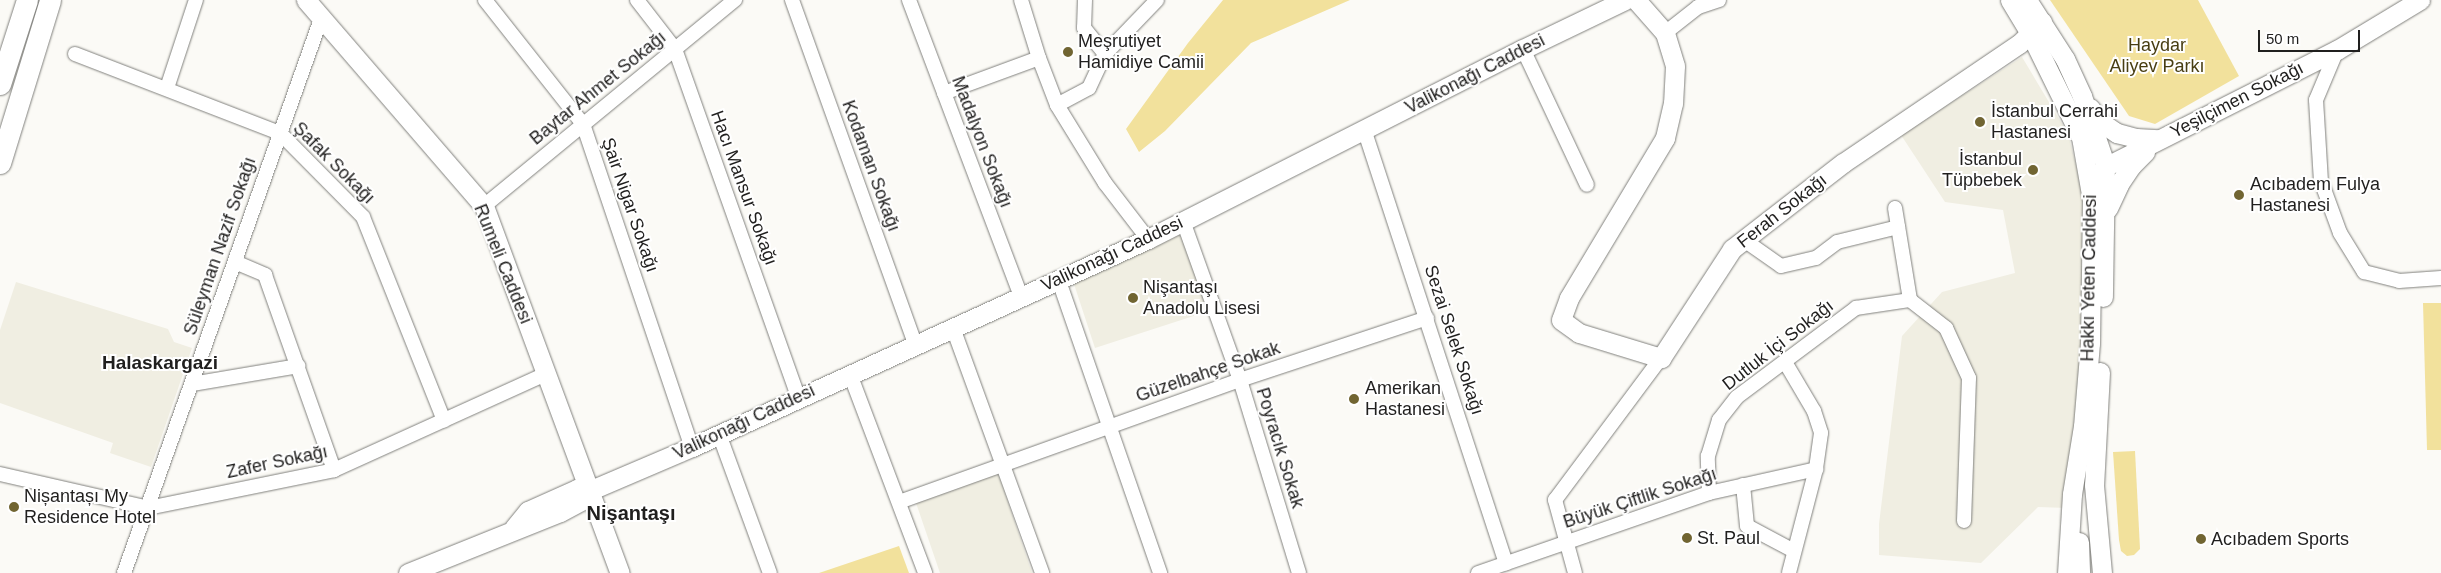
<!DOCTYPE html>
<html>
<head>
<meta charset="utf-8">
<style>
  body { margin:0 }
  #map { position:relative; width:2441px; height:573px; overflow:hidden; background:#fbfaf6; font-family:Helvetica,sans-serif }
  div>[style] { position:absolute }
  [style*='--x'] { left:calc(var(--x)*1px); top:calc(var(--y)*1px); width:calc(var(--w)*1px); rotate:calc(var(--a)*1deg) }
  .built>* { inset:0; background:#f0eee2 }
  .green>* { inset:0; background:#f2e19c }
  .roads { filter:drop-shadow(0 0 1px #81817d) drop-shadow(0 0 1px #81817d) }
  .street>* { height:14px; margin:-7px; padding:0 7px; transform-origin:7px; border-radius:7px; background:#fff }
  .secondary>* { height:19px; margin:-9.5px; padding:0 9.5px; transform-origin:9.5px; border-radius:9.5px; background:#fff }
  .primary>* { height:21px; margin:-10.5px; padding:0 10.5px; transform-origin:10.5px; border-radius:10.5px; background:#fff }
  .dots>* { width:14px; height:14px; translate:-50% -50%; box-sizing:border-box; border:2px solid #fff; border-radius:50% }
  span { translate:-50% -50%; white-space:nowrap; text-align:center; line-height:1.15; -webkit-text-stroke:4px #fff; paint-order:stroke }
  .poi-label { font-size:18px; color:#201f1e }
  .left { translate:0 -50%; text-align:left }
  .right { translate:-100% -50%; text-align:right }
  .park-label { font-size:18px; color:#483e12 }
  .street-label { font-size:18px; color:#201f1e }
  .neighbourhood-label { font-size:19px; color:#201f1e; font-weight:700 }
  .quarter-label { font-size:20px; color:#201f1e; font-weight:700 }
  .scale { position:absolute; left:2258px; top:30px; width:102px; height:22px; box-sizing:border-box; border:2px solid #201f1e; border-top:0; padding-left:6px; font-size:15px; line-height:18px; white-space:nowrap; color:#201f1e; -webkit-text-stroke:4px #fff; paint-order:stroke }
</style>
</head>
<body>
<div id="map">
  <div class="built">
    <div style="clip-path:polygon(2022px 57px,2068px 134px,2080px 180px,2093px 256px,2067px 508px,2038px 507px,1981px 563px,1879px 555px,1879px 524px,1902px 336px,1942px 292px,2015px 273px,2003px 210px,1945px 202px,1901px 135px)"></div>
    <div style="clip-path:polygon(1181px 232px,1209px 311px,1095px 348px,1073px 281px)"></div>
    <div style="clip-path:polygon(16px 282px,168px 329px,174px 342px,192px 348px,151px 467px,110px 453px,113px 443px,0 403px,0 330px)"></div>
    <div style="clip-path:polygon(998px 472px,1032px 573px,940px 573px,915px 500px)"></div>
  </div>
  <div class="green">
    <div style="clip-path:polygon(1223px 0,1350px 0,1251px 43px,1165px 131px,1139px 152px,1126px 129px,1188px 43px)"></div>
    <div style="clip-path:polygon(2050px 0,2198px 0,2239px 76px,2155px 124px,2129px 116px)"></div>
    <div style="clip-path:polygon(2423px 303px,2441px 303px,2441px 450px,2427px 450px)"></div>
    <div style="clip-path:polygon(2135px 451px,2140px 549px,2134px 555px,2127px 556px,2121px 551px,2119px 540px,2113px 452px)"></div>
    <div style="clip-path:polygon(899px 546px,909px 573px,819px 573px)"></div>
  </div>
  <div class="roads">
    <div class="street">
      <div style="--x:485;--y:0;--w:158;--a:51.7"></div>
      <div style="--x:583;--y:124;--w:341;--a:71.4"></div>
      <div style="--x:637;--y:0;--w:62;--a:52.2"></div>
      <div style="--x:675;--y:49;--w:369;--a:70.5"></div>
      <div style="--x:792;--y:0;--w:365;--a:70.3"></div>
      <div style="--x:909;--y:0;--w:317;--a:69.3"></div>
      <div style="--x:1021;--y:0;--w:61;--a:72.8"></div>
      <div style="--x:1039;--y:58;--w:50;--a:69"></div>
      <div style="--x:1057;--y:105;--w:92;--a:58.4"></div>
      <div style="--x:1105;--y:183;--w:71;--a:52.5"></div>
      <div style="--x:1085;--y:0;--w:28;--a:92"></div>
      <div style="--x:1084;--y:28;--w:33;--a:51"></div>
      <div style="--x:1665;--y:33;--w:42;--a:-38.2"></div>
      <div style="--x:1698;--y:7;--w:22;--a:-18"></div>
      <div style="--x:1523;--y:49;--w:150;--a:64.8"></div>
      <div style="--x:2337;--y:50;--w:54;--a:112.8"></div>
      <div style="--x:2316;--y:100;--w:81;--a:86.5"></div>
      <div style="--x:2321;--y:181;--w:55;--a:69.9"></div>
      <div style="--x:2340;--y:233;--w:46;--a:58.4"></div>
      <div style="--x:2364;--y:272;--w:36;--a:14"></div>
      <div style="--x:2399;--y:281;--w:42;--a:-4.1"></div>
      <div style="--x:75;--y:54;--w:220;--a:21.1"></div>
      <div style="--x:280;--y:133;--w:118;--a:45.3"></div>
      <div style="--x:363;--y:217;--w:219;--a:68.3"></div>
      <div style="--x:167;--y:88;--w:93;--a:-71.8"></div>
      <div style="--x:944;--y:93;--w:101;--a:-20.2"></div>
      <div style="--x:1057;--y:105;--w:36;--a:-28"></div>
      <div style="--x:1089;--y:88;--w:38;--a:-65"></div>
      <div style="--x:1105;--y:54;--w:75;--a:-46.1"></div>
      <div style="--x:1364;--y:129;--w:457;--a:71.9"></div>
      <div style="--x:484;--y:206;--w:325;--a:-39.4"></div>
      <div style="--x:1895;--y:208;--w:93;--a:80.7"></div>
      <div style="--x:1183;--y:221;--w:169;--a:70.3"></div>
      <div style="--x:1240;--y:380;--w:202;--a:73"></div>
      <div style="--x:1744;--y:240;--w:45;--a:35.1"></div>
      <div style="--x:1781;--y:266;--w:36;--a:-13"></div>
      <div style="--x:1816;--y:258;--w:26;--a:-37"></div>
      <div style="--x:1837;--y:242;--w:63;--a:-13.8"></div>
      <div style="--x:235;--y:262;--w:33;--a:23"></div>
      <div style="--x:265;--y:275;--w:207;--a:70.5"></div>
      <div style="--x:1059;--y:281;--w:309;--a:70.9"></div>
      <div style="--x:1910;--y:300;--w:46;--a:37.9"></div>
      <div style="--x:1946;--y:328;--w:55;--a:65.3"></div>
      <div style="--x:1969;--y:378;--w:143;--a:92"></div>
      <div style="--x:953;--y:328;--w:261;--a:70"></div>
      <div style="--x:1785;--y:362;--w:57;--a:59.4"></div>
      <div style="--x:1814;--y:411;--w:23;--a:72"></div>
      <div style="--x:1821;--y:433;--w:36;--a:98"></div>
      <div style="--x:1816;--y:469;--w:107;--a:104.6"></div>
      <div style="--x:850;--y:374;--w:213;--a:69.3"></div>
      <div style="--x:192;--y:384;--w:108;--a:-9.6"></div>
      <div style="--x:719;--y:434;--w:148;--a:69.9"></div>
      <div style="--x:0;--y:474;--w:152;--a:12.9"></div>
      <div style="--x:148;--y:508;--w:190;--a:-11.5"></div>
      <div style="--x:334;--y:470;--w:233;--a:-24.4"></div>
      <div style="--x:1743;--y:485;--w:41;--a:84.4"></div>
      <div style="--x:1747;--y:526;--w:53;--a:28"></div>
      <div style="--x:1709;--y:493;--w:37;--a:-92"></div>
      <div style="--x:1708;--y:456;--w:38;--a:-73"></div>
      <div style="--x:1719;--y:420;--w:29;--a:-52"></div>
      <div style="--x:1737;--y:397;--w:149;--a:-36.8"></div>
      <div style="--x:1856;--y:308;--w:55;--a:-8.4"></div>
      <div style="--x:899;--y:502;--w:362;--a:-19.7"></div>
      <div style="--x:1240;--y:380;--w:197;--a:-18.3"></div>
      <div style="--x:124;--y:573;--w:591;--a:-70.43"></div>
      <div style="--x:1478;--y:573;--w:244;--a:-19.1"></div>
      <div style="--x:1709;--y:493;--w:110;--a:-12.6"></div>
      <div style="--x:1575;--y:573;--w:76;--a:-105.3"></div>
      <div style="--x:1555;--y:500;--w:177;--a:-53.3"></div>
    </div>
    <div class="secondary">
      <div style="--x:306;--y:0;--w:272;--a:49.2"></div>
      <div style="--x:484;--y:206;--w:391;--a:69.7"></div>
      <div style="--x:1636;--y:0;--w:44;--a:48.7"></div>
      <div style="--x:1665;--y:33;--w:34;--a:73"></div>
      <div style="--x:1675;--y:66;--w:37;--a:93"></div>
      <div style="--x:1673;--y:103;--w:36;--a:103"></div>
      <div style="--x:1665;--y:138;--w:187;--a:121"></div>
      <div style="--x:1569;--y:298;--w:23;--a:110"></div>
      <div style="--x:1561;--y:320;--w:22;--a:36"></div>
      <div style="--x:1579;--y:333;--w:86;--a:17"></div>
      <div style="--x:1661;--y:358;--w:130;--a:-56.9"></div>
      <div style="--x:1732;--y:249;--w:140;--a:-37.8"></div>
      <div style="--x:1843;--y:163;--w:212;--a:-34.1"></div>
      <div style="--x:2019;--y:44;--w:32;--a:-44"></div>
      <div style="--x:2010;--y:0;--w:39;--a:59"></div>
      <div style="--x:2030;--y:33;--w:116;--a:63.9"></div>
      <div style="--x:2081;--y:137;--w:64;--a:80.1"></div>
      <div style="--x:2092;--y:200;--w:143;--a:90.8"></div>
      <div style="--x:2090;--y:343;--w:83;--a:94.8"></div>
      <div style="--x:2083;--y:426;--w:69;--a:99.2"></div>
      <div style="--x:2072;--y:494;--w:79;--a:93.6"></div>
      <div style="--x:2027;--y:0;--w:70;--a:57.2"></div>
      <div style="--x:2065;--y:59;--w:41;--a:65.3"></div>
      <div style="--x:2082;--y:96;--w:72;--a:71.3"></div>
      <div style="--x:2105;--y:164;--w:133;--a:90.9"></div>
      <div style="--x:2090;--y:108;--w:16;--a:55"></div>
      <div style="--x:2099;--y:121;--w:22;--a:34"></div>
      <div style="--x:2117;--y:133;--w:20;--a:15"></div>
      <div style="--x:2136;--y:138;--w:22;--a:3"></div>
      <div style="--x:2105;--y:164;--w:8;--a:-7"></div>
      <div style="--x:2113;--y:163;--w:251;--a:-26.8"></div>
      <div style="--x:2337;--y:50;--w:97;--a:-31.1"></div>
      <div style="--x:2108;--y:208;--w:26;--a:-65"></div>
      <div style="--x:2119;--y:184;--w:22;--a:-56"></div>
      <div style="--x:2131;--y:166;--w:20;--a:-45"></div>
      <div style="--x:2100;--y:372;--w:113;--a:93"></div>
      <div style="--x:2094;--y:485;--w:88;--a:84.8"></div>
      <div style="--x:514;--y:528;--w:22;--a:-51"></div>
      <div style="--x:528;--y:511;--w:54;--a:-24.2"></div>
      <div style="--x:577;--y:489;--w:14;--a:4"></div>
      <div style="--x:591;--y:490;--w:110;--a:-23.1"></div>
      <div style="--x:692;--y:447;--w:501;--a:-24.52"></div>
      <div style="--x:1148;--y:239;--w:420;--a:-26.9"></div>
      <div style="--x:1523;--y:49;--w:113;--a:-25.7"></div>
      <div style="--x:2079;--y:542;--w:31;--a:88"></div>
      <div style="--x:408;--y:573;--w:164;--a:-21.9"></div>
      <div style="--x:560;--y:512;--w:27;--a:-28"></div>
      <div style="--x:584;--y:499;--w:11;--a:-52"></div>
    </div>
    <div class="primary">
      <div style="--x:0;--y:84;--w:88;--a:-72.2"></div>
      <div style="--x:0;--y:163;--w:170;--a:-72.9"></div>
    </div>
  </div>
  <div class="dots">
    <div style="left:1068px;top:52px;background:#716532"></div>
    <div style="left:1980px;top:122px;background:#716532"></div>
    <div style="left:2033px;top:170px;background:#716532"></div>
    <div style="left:2239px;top:195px;background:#716532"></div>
    <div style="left:1133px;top:298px;background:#716532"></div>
    <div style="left:1354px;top:399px;background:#716532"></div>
    <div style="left:14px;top:507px;background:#716532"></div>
    <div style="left:1687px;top:538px;background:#716532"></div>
    <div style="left:2201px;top:539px;background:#716532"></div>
  </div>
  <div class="poi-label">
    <span class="left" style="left:1078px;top:52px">Meşrutiyet<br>Hamidiye Camii</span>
    <span class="left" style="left:1991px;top:122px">İstanbul Cerrahi<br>Hastanesi</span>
    <span class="right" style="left:2022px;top:170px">İstanbul<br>Tüpbebek</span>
    <span class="left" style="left:2250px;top:195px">Acıbadem Fulya<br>Hastanesi</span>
    <span class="left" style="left:1143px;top:298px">Nişantaşı<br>Anadolu Lisesi</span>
    <span class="left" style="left:1365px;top:399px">Amerikan<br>Hastanesi</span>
    <span class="left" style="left:24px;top:507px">Nișantașı My<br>Residence Hotel</span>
    <span class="left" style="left:1697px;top:538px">St. Paul</span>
    <span class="left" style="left:2211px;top:539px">Acıbadem Sports</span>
  </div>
  <div class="park-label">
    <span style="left:2157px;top:56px">Haydar<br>Aliyev Parkı</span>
  </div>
  <div class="street-label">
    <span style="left:1475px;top:74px;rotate:-27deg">Valikonağı Caddesi</span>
    <span style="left:598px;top:88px;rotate:-39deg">Baytar Ahmet Sokağı</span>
    <span style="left:2237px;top:100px;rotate:-27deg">Yeşilçimen Sokağı</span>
    <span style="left:982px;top:142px;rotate:69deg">Madalyon Sokağı</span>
    <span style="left:334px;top:163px;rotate:45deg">Şafak Sokağı</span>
    <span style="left:871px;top:166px;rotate:70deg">Kodaman Sokağı</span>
    <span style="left:744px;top:188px;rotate:70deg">Hacı Mansur Sokağı</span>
    <span style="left:630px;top:205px;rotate:71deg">Şair Nigar Sokağı</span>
    <span style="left:1782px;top:211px;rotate:-38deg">Ferah Sokağı</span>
    <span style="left:220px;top:246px;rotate:-71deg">Süleyman Nazif Sokağı</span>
    <span style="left:1112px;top:254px;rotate:-25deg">Valikonağı Caddesi</span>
    <span style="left:503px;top:264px;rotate:68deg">Rumeli Caddesi</span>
    <span style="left:2089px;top:278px;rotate:-89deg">Hakkı Yeten Caddesi</span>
    <span style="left:1454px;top:340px;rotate:72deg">Sezai Selek Sokağı</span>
    <span style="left:1778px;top:345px;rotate:-38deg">Dutluk İçi Sokağı</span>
    <span style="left:1208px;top:372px;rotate:-19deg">Güzelbahçe Sokak</span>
    <span style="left:744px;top:422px;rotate:-25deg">Valikonağı Caddesi</span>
    <span style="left:1280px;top:448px;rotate:73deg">Poyracık Sokak</span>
    <span style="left:277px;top:462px;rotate:-12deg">Zafer Sokağı</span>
    <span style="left:1640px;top:498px;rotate:-18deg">Büyük Çiftlik Sokağı</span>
  </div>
  <div class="neighbourhood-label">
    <span style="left:160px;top:363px">Halaskargazi</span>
  </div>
  <div class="quarter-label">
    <span style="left:631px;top:513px">Nişantaşı</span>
  </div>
  <div class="scale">50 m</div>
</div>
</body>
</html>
